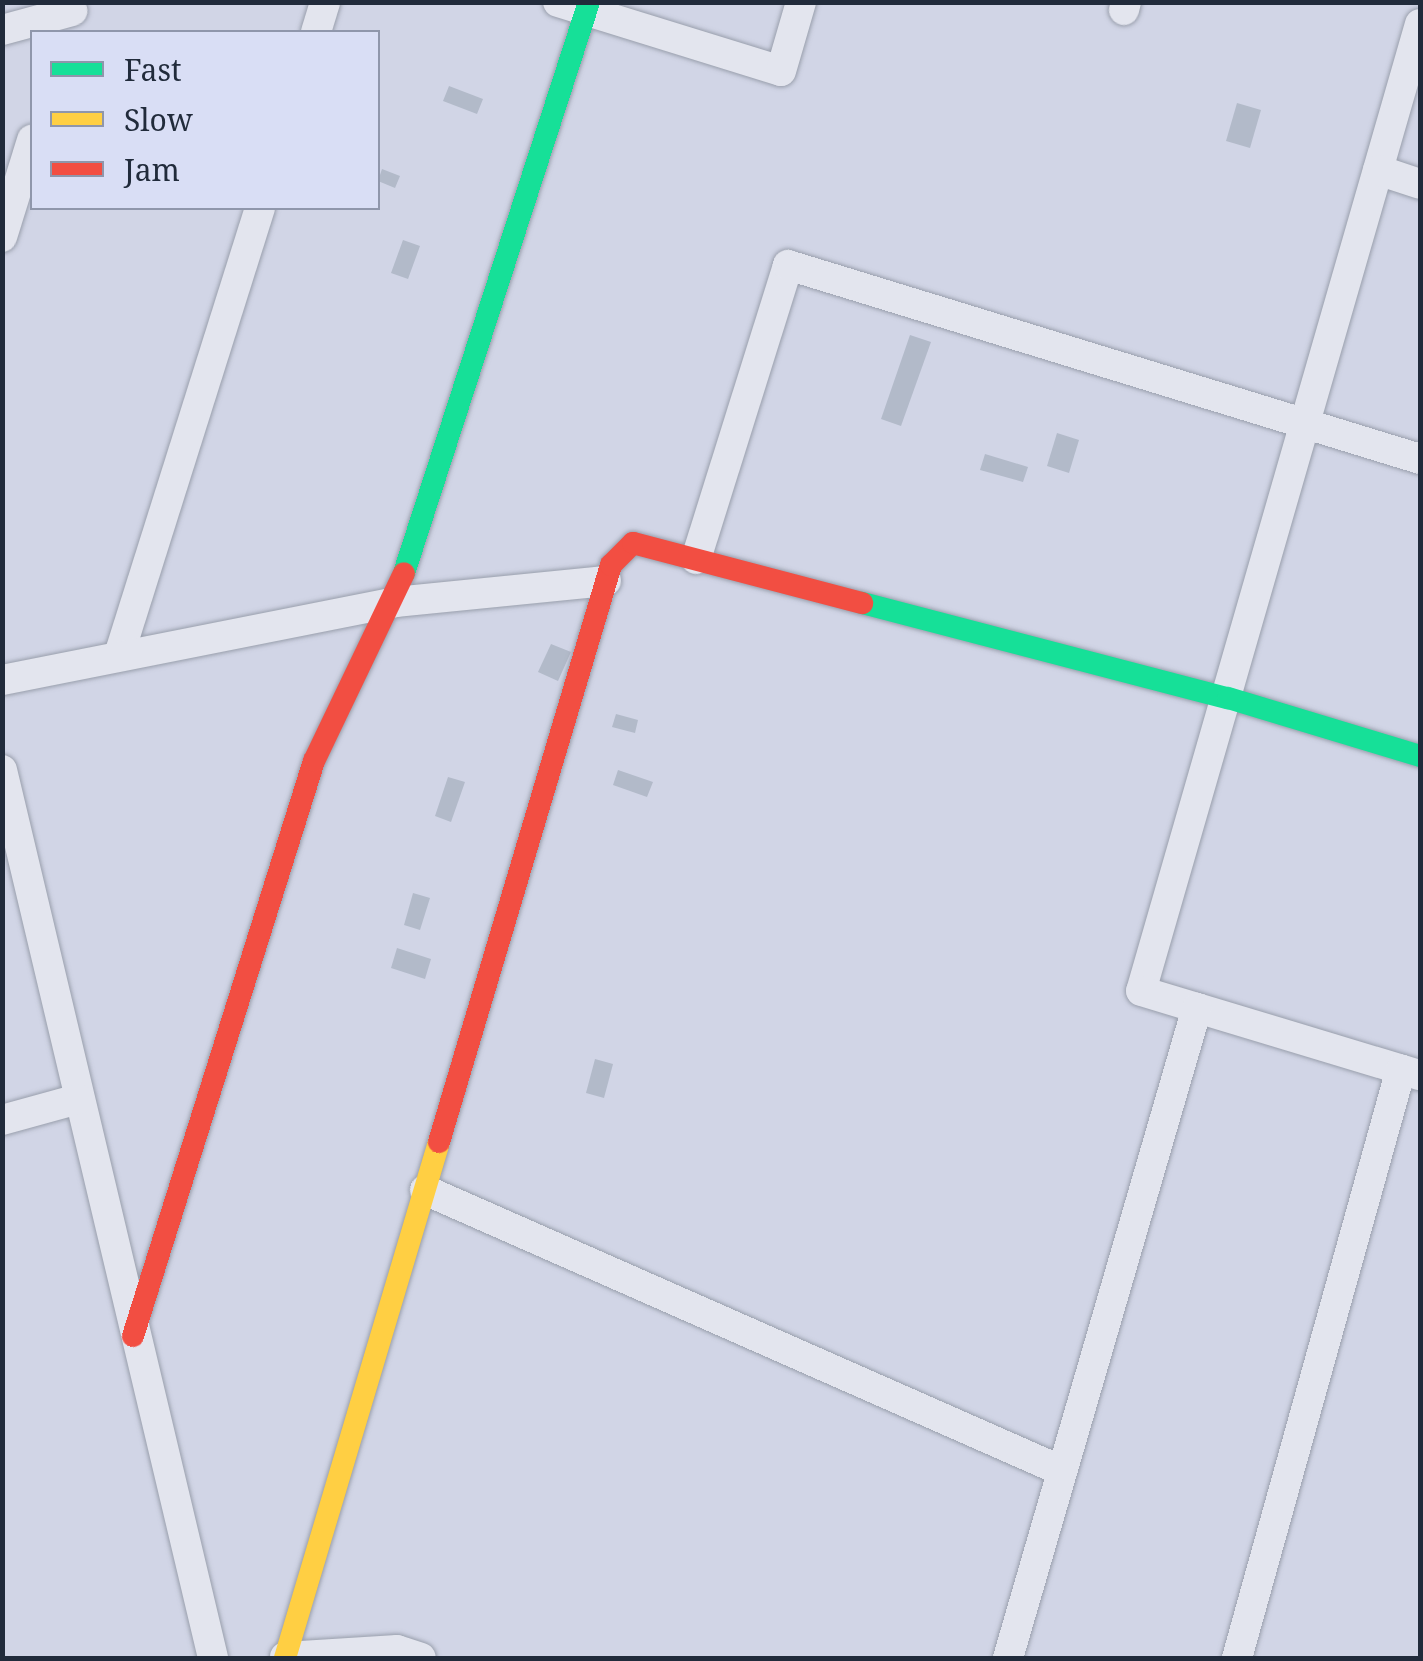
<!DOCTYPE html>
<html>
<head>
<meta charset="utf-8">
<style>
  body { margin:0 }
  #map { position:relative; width:1423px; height:1661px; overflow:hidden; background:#d1d5e6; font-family:"Noto Serif",serif }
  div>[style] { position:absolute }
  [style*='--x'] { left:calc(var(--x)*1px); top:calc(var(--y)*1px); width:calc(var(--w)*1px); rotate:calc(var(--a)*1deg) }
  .building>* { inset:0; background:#b2bac9 }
  .roads { filter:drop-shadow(0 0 2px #999fac) drop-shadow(0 0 2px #999fac) }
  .street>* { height:30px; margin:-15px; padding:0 15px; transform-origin:15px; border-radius:15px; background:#e3e5ee }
  .fast>* { height:22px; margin:-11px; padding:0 11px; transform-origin:11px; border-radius:11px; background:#16e098 }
  .slow>* { height:22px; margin:-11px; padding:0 11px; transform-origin:11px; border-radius:11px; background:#ffcf43 }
  .jam>* { height:22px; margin:-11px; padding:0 11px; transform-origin:11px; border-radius:11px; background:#f24e42 }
  span { translate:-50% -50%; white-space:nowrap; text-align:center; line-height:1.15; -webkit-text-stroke:8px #d9def5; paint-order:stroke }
  .frame { position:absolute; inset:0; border:5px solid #212b3b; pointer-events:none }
  .legend { position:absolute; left:30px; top:30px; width:350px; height:180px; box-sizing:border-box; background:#d9def5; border:2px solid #8f96ab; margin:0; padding:12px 18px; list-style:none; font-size:30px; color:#212b3b }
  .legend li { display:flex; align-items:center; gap:20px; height:50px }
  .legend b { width:50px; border:2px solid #8f96ab }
</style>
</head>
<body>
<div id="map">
  <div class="building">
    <div style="clip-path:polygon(449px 86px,483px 99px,477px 114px,443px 101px)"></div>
    <div style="clip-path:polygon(1237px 103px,1261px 110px,1250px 148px,1226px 141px)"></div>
    <div style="clip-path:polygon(382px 169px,400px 176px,395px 188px,378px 181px)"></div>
    <div style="clip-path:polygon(403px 240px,420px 246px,408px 279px,391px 273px)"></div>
    <div style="clip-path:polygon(910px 335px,931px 342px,901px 426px,881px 419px)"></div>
    <div style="clip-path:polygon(1057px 433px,1079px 440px,1069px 473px,1047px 466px)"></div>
    <div style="clip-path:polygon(985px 454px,1028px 467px,1023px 482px,980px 470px)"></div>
    <div style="clip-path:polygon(551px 644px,571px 652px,558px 681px,538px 672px)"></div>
    <div style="clip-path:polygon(616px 714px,638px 720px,635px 733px,612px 727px)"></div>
    <div style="clip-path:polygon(618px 770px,653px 782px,647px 797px,613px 785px)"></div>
    <div style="clip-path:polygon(448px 777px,465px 782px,451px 822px,435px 816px)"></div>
    <div style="clip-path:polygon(413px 893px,430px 898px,420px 930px,404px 925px)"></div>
    <div style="clip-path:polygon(397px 948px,431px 959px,425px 979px,391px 968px)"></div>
    <div style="clip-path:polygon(595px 1059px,613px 1064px,604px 1098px,586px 1093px)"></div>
  </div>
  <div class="roads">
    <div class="street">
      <div style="--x:558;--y:2;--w:233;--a:17.2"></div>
      <div style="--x:781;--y:71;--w:72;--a:-73.8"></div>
      <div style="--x:1124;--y:10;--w:8;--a:-76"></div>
      <div style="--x:1420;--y:24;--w:1006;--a:106.09"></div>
      <div style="--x:1141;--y:991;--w:291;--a:16.8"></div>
      <div style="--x:2;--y:30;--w:73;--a:-15.2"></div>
      <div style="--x:316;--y:32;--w:31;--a:-73"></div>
      <div style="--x:1378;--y:170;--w:44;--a:18.4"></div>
      <div style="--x:2;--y:237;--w:102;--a:-72.8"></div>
      <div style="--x:696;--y:559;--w:308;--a:-72.6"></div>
      <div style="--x:788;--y:265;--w:661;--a:17.06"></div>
      <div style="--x:120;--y:652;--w:466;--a:-72.5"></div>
      <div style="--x:2;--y:680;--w:401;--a:-11.2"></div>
      <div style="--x:395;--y:602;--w:212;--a:-5.7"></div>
      <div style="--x:2;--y:770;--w:913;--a:76.63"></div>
      <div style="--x:2;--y:1120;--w:79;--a:-15.4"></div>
      <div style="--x:425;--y:1190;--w:696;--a:23.8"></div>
      <div style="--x:285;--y:1657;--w:112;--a:-3.6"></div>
      <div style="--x:397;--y:1650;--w:25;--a:18"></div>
      <div style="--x:1008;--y:1658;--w:677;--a:-73.79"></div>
      <div style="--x:1237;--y:1658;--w:611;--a:-74.44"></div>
    </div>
    <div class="fast">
      <div style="--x:404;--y:573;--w:600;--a:-72.05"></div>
      <div style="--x:862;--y:603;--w:378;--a:14.6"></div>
      <div style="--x:1228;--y:698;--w:201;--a:16.8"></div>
    </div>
    <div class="slow">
      <div style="--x:285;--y:1658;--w:538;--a:-73.38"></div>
    </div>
    <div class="jam">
      <div style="--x:439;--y:1142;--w:602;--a:-73.4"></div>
      <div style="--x:611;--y:565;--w:31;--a:-45"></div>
      <div style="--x:633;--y:543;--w:237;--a:14.7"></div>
      <div style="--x:133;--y:1336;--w:603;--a:-72.53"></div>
      <div style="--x:314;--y:761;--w:208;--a:-64.4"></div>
    </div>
  </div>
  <div class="frame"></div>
  <ul class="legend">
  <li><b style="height:12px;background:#16e098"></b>Fast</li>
  <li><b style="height:12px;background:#ffcf43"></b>Slow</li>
  <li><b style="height:12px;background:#f24e42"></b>Jam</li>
  </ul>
</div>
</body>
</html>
